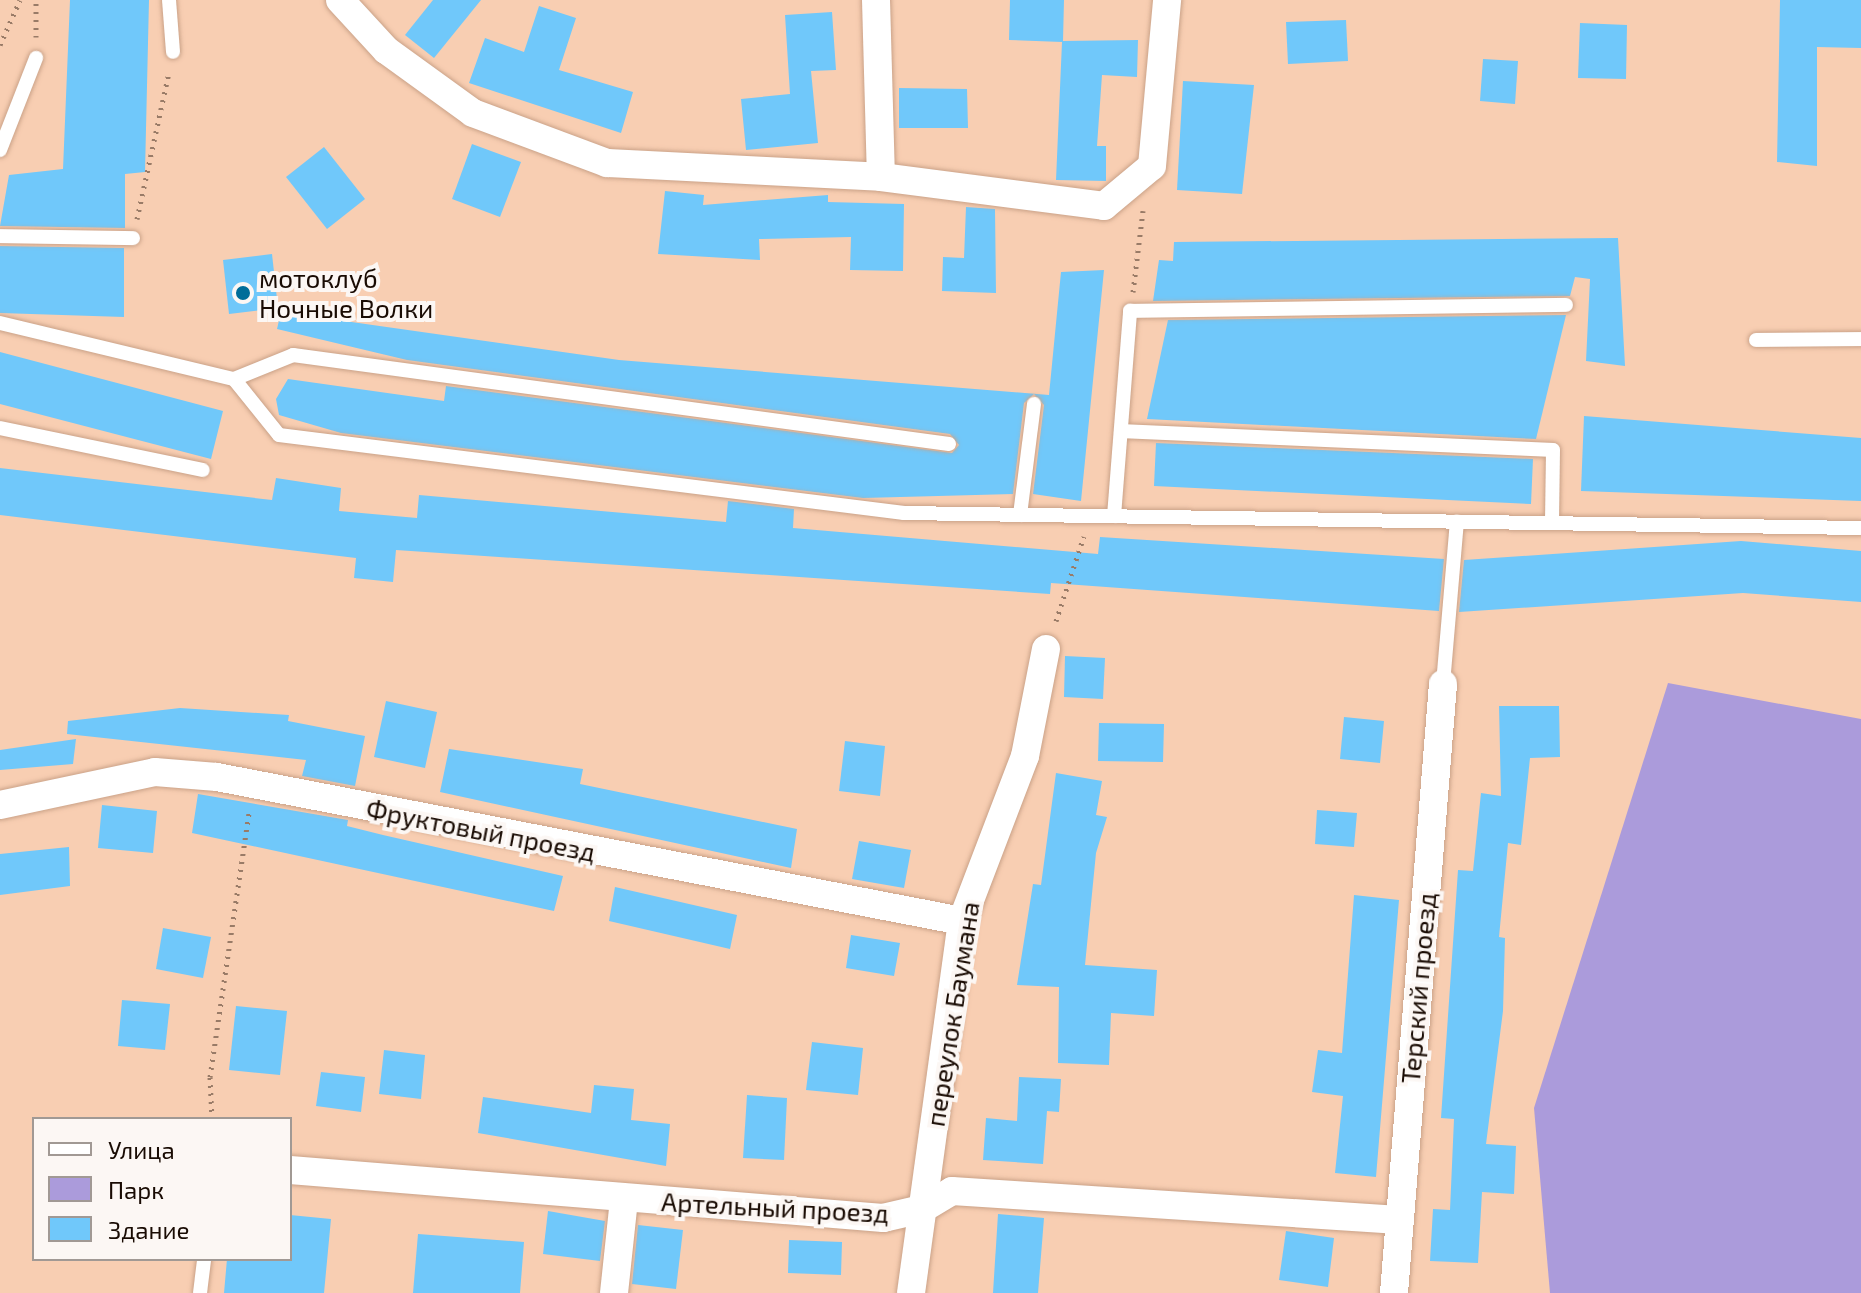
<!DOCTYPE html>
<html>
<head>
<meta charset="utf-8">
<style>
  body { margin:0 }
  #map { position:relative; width:1861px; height:1293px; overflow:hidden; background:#f8ceb2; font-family:"Exo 2",sans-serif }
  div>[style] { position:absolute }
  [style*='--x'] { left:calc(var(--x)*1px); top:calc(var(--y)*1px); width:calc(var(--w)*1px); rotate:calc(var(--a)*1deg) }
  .green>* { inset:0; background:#ab9bdb }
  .building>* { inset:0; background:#70c8fa }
  .path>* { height:5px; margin-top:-2.5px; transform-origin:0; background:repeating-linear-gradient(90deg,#997b67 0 2px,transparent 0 8px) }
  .roads { filter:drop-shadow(0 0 2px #caa288) drop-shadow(0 0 2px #caa288) }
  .lane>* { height:14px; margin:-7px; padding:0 7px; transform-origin:7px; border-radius:7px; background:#fff }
  .street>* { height:28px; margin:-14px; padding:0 14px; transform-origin:14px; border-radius:14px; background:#fff }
  .dots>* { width:22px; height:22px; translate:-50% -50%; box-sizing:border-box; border:4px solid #fcf7f4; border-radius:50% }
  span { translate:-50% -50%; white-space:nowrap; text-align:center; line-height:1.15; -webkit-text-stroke:8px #fcf7f4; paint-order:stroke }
  .poi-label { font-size:26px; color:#190b03 }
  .left { translate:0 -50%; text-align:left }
  .street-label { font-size:26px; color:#190b03 }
  .legend { position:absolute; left:32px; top:1117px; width:260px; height:144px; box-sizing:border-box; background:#fcf7f4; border:2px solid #a19994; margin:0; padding:10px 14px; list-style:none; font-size:24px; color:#190b03 }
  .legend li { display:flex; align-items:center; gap:16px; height:40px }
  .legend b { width:40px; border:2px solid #a19994 }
</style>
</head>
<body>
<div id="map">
  <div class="green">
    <div style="clip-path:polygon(1668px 683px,1861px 719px,1861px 1293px,1550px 1293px,1534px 1108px)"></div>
  </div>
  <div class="building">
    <div style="clip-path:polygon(70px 0,149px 0,145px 172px,125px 174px,125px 228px,0 226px,9px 175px,63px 169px)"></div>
    <div style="clip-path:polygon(433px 0,481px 0,434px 58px,405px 35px)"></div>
    <div style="clip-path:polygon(1010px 0,1064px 0,1063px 41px,1138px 40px,1137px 77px,1102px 75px,1097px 146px,1106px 146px,1106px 181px,1056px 180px,1062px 42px,1009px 40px)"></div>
    <div style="clip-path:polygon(1780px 0,1861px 0,1861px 48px,1817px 47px,1817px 166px,1777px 162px)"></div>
    <div style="clip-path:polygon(539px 6px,576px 18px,559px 70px,633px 92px,621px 133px,469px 83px,485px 38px,524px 52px)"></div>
    <div style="clip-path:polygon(832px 12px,836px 70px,811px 71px,818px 143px,746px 150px,741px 99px,790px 94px,785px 15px)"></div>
    <div style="clip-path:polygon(1346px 20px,1348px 61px,1288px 64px,1286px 22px)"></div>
    <div style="clip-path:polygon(1580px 23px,1627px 25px,1626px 79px,1578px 78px)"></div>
    <div style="clip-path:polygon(1483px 59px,1518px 61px,1515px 104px,1480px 101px)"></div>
    <div style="clip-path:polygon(1183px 81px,1254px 85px,1242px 194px,1177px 190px)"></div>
    <div style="clip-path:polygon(899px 88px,967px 89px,968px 128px,899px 128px)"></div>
    <div style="clip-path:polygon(472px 144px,521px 162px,500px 217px,452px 199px)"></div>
    <div style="clip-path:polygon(324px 147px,365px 199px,327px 229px,286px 177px)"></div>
    <div style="clip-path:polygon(665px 191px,704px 195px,703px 205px,828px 195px,828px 202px,904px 204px,903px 271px,850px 270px,851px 237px,759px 239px,760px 260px,658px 254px)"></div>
    <div style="clip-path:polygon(966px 207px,995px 209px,996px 293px,942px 291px,943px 257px,964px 258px)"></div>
    <div style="clip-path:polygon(1618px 238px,1625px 366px,1586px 361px,1590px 279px,1575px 277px,1570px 296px,1153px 301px,1159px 260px,1173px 261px,1174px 242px)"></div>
    <div style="clip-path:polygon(0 246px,124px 248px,124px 317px,0 313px)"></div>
    <div style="clip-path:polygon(272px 254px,278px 308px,229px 314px,223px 260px)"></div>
    <div style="clip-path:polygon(1104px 270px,1081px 501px,1033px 494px,1044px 405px,1034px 394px,1024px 403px,1013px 494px,863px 498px,341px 433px,279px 415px,276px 399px,288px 379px,444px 401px,446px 386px,952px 453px,959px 445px,950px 434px,407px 360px,277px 329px,281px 312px,619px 360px,1049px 395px,1061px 272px)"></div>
    <div style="clip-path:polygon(1566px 315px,1536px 439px,1147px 419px,1168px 320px)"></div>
    <div style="clip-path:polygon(0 352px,223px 411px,211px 459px,0 404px)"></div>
    <div style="clip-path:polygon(1584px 416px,1861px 438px,1861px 501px,1581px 491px)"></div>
    <div style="clip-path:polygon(1156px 443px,1533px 459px,1531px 504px,1154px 486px)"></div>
    <div style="clip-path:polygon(0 468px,272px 500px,276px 478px,341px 488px,339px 511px,417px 518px,419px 495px,726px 522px,728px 501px,794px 509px,793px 528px,1098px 554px,1100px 537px,1444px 559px,1439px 611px,1051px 583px,1050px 594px,396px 550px,393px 582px,354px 578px,356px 558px,0 515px)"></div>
    <div style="clip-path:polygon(1741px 541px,1861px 551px,1861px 602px,1743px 593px,1459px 612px,1464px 560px)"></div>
    <div style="clip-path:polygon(1065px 656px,1105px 658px,1103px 699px,1064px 697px)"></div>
    <div style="clip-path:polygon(386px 701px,437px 712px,425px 768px,374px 757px)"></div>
    <div style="clip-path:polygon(1499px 706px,1559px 706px,1560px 757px,1530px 758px,1521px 845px,1508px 843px,1499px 937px,1505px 938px,1503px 1011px,1486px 1144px,1516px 1146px,1514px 1194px,1482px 1192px,1478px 1263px,1430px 1261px,1433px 1209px,1450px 1210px,1454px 1119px,1441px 1118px,1458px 870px,1473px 871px,1481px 793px,1501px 796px)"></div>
    <div style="clip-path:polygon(180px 708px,289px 715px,288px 721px,365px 736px,355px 786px,302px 776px,306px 760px,67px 734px,68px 721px)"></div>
    <div style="clip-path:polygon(1344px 717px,1384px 721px,1380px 763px,1340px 759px)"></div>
    <div style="clip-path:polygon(1099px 723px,1164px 724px,1163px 762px,1098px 761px)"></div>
    <div style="clip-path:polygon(76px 739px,73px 764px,0 770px,0 750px)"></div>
    <div style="clip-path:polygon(845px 741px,885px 746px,880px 796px,839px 791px)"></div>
    <div style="clip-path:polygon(449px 749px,583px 769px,580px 784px,797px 829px,791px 868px,440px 792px)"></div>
    <div style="clip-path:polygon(1056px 773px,1102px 781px,1096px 815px,1107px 817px,1096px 853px,1085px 965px,1157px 970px,1154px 1016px,1111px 1013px,1109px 1065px,1058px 1063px,1059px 987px,1017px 985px,1033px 884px,1041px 885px)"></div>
    <div style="clip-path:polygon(198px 794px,348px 820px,347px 826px,383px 835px,563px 876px,554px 911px,192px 833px)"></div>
    <div style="clip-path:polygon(102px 805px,157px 811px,153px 853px,98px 848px)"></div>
    <div style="clip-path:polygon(1317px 810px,1357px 813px,1354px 847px,1315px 844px)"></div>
    <div style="clip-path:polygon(859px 841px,911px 850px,904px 888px,852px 879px)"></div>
    <div style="clip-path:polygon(69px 847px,70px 886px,0 895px,0 854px)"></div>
    <div style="clip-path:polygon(615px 887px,737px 915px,730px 949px,609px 921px)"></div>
    <div style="clip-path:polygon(1354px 895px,1399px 900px,1376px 1177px,1335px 1173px,1343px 1096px,1312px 1092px,1318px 1050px,1342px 1053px)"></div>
    <div style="clip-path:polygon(163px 928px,211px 937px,203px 978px,156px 969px)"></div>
    <div style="clip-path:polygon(851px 935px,900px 943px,894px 976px,846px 968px)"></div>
    <div style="clip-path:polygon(122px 1000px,170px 1004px,165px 1050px,118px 1046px)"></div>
    <div style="clip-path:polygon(236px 1006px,287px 1011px,280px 1075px,229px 1070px)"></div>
    <div style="clip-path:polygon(812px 1042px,863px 1048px,858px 1095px,806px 1090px)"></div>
    <div style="clip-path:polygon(384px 1050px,425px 1055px,421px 1099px,379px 1094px)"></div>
    <div style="clip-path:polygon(321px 1072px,365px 1077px,361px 1112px,316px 1106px)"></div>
    <div style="clip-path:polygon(1019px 1077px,1061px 1079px,1059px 1112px,1047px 1111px,1043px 1164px,983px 1160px,986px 1118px,1017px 1121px)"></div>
    <div style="clip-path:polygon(594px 1085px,634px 1089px,631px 1120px,670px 1124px,666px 1166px,478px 1133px,483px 1097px,591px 1113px)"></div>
    <div style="clip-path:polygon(747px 1095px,787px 1098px,784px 1160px,743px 1158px)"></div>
    <div style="clip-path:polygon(548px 1211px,605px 1221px,600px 1261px,543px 1254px)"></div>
    <div style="clip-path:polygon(998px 1214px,1044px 1218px,1038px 1293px,993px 1293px)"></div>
    <div style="clip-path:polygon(290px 1215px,331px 1219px,324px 1293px,224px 1293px,227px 1259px,290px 1259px)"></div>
    <div style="clip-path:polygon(638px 1225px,683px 1230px,676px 1289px,632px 1284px)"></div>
    <div style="clip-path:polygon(1286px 1231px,1334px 1238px,1328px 1287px,1279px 1280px)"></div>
    <div style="clip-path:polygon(418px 1234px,524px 1242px,520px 1293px,413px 1293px)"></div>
    <div style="clip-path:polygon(789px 1240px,842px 1242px,841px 1275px,788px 1273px)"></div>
  </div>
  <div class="path">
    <div style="--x:36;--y:37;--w:37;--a:-90"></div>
    <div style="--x:0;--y:45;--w:49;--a:-66"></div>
    <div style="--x:137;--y:219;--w:150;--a:-77.7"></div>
    <div style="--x:1133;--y:292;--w:82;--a:-83"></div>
    <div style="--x:1056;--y:621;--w:89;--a:-71.8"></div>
    <div style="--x:212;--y:1119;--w:42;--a:-92.7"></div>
    <div style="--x:210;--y:1077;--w:267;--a:-81.6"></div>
  </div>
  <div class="roads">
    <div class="lane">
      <div style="--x:169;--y:0;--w:52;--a:85.6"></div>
      <div style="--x:0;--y:150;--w:99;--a:-68.6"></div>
      <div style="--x:0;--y:236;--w:133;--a:0.9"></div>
      <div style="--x:0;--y:323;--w:241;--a:13.5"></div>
      <div style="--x:234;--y:379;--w:64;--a:-22.1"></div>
      <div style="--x:293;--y:355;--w:662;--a:7.73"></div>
      <div style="--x:1756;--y:340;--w:105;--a:-0.5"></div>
      <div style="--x:234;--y:379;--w:72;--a:51.2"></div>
      <div style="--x:279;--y:435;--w:630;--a:7.11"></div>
      <div style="--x:904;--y:513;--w:957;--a:0.9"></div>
      <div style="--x:0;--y:428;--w:207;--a:11.7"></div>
      <div style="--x:1121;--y:431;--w:432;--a:2.5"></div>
      <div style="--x:1553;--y:450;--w:73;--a:90.8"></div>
      <div style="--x:1020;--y:515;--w:112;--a:-82.8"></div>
      <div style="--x:1114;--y:516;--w:206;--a:-85.5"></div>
      <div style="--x:1130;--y:311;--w:436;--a:-0.8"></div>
      <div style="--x:1443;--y:684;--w:163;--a:-85.1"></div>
      <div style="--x:200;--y:1293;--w:34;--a:-83"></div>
    </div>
    <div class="street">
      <div style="--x:340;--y:0;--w:68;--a:47.4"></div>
      <div style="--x:386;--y:50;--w:107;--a:35.9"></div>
      <div style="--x:473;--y:113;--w:143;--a:20.5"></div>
      <div style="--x:607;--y:163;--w:274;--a:2.9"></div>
      <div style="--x:881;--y:177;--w:225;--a:7.4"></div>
      <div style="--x:1104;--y:206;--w:62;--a:-39.8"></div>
      <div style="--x:1152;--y:166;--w:167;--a:-84.8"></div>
      <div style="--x:876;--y:0;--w:177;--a:88.4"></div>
      <div style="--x:0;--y:805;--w:158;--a:-12"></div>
      <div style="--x:155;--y:772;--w:62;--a:4.6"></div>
      <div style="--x:217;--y:777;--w:759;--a:10.94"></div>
      <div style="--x:290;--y:1170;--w:595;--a:4.63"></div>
      <div style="--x:883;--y:1218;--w:40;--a:-13"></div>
      <div style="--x:922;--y:1209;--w:35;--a:-31"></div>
      <div style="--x:952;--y:1191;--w:448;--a:3.7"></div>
      <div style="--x:614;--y:1293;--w:95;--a:-83.9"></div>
      <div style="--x:911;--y:1293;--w:375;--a:-82.2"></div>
      <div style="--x:962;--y:921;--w:177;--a:-69.1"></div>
      <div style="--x:1025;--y:756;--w:109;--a:-78.9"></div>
      <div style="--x:1394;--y:1293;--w:611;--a:-85.4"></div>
    </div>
  </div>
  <div class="dots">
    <div style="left:243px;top:293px;background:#006d99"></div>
  </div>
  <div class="poi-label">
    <span class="left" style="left:259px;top:293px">мотоклуб<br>Ночные Волки</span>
  </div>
  <div class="street-label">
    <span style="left:481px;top:830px;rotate:11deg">Фруктовый проезд</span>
    <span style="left:1418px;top:988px;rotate:-85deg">Терский проезд</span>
    <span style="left:952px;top:1014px;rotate:-81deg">переулок Баумана</span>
    <span style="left:775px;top:1207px;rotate:3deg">Артельный проезд</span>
  </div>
  <ul class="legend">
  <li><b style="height:10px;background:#fff"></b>Улица</li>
  <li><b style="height:22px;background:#ab9bdb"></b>Парк</li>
  <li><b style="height:22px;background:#70c8fa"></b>Здание</li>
  </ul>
</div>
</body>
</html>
